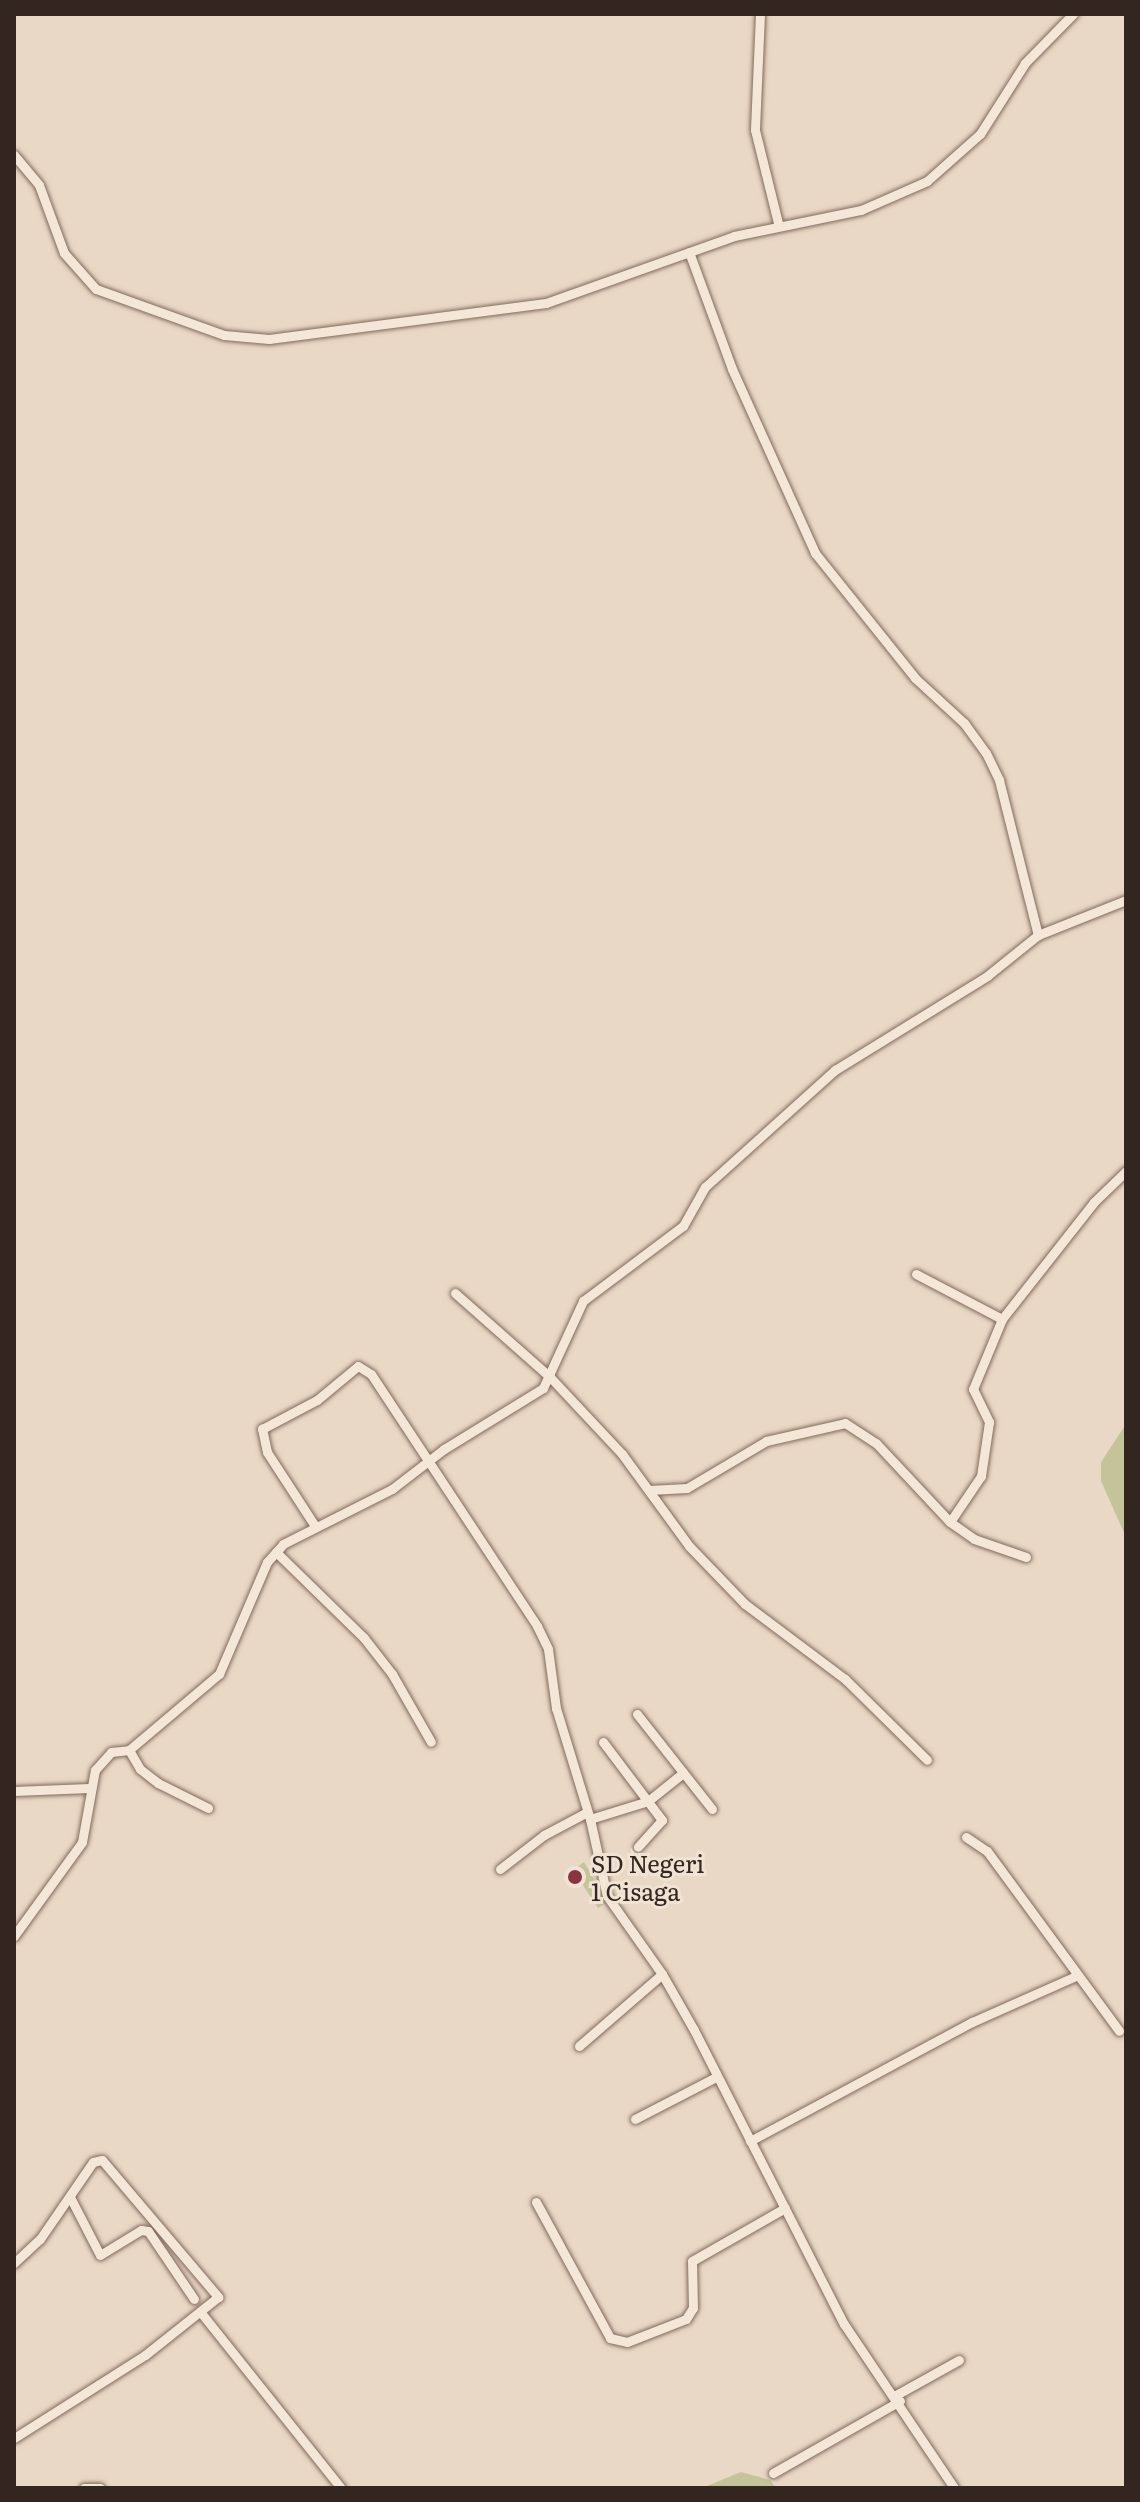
<!DOCTYPE html>
<html>
<head>
<meta charset="utf-8">
<style>
  body { margin:0 }
  #map { position:relative; width:1140px; height:2502px; overflow:hidden; background:#e9d8c5; font-family:Literata,serif }
  div>[style] { position:absolute }
  [style*='--x'] { left:calc(var(--x)*1px); top:calc(var(--y)*1px); width:calc(var(--w)*1px); rotate:calc(var(--a)*1deg) }
  .green>* { inset:0; background:#c5c39a }
  .roads { filter:drop-shadow(0 0 2px #816a5d) drop-shadow(0 0 2px #816a5d) }
  .minor>* { height:9px; margin:-4.5px; padding:0 4.5px; transform-origin:4.5px; border-radius:4.5px; background:#f4e7d7 }
  .dots>* { width:22px; height:22px; translate:-50% -50%; box-sizing:border-box; border:4px solid #f1e3d3; border-radius:50% }
  span { translate:-50% -50%; white-space:nowrap; text-align:center; line-height:1.15; -webkit-text-stroke:6px #f1e3d3; paint-order:stroke }
  .poi-label { font-size:24px; color:#33251f }
  .left { translate:0 -50%; text-align:left }
  .frame { position:absolute; inset:0; border:16px solid #33251f; pointer-events:none }
</style>
</head>
<body>
<div id="map">
  <div class="green">
    <div style="clip-path:polygon(1126px 1424px,1126px 1537px,1101px 1481px,1101px 1462px)"></div>
    <div style="clip-path:polygon(584px 1862px,607px 1902px,598px 1908px,573px 1870px)"></div>
    <div style="clip-path:polygon(741px 2472px,770px 2480px,776px 2488px,702px 2488px)"></div>
  </div>
  <div class="roads">
    <div class="minor">
      <div style="--x:760;--y:14;--w:116;--a:92.5"></div>
      <div style="--x:755;--y:130;--w:96;--a:76.1"></div>
      <div style="--x:14;--y:155;--w:39;--a:50"></div>
      <div style="--x:39;--y:185;--w:72;--a:69.8"></div>
      <div style="--x:64;--y:253;--w:48;--a:48.4"></div>
      <div style="--x:96;--y:289;--w:136;--a:19.8"></div>
      <div style="--x:224;--y:335;--w:45;--a:5.1"></div>
      <div style="--x:269;--y:339;--w:279;--a:-7.4"></div>
      <div style="--x:546;--y:303;--w:200;--a:-19.6"></div>
      <div style="--x:734;--y:236;--w:130;--a:-11.6"></div>
      <div style="--x:861;--y:210;--w:72;--a:-23.7"></div>
      <div style="--x:927;--y:181;--w:71;--a:-41.6"></div>
      <div style="--x:980;--y:134;--w:84;--a:-57.6"></div>
      <div style="--x:1025;--y:63;--w:69;--a:-45.6"></div>
      <div style="--x:689;--y:252;--w:125;--a:69.8"></div>
      <div style="--x:732;--y:369;--w:202;--a:65.7"></div>
      <div style="--x:815;--y:553;--w:160;--a:51.3"></div>
      <div style="--x:915;--y:678;--w:67;--a:42.6"></div>
      <div style="--x:964;--y:723;--w:37;--a:54"></div>
      <div style="--x:986;--y:753;--w:30;--a:64"></div>
      <div style="--x:999;--y:780;--w:160;--a:75.9"></div>
      <div style="--x:916;--y:1274;--w:97;--a:27.6"></div>
      <div style="--x:1002;--y:1319;--w:76;--a:112.5"></div>
      <div style="--x:973;--y:1389;--w:37;--a:64"></div>
      <div style="--x:989;--y:1422;--w:55;--a:98.4"></div>
      <div style="--x:981;--y:1476;--w:55;--a:124"></div>
      <div style="--x:455;--y:1293;--w:127;--a:41.5"></div>
      <div style="--x:550;--y:1377;--w:105;--a:46.9"></div>
      <div style="--x:622;--y:1454;--w:114;--a:53.9"></div>
      <div style="--x:689;--y:1546;--w:81;--a:46"></div>
      <div style="--x:745;--y:1604;--w:125;--a:36.9"></div>
      <div style="--x:845;--y:1679;--w:115;--a:44.6"></div>
      <div style="--x:1002;--y:1319;--w:149;--a:-51.8"></div>
      <div style="--x:1094;--y:1202;--w:45;--a:-44.1"></div>
      <div style="--x:649;--y:1490;--w:38;--a:-3"></div>
      <div style="--x:687;--y:1488;--w:92;--a:-30.7"></div>
      <div style="--x:766;--y:1441;--w:81;--a:-12.8"></div>
      <div style="--x:845;--y:1423;--w:37;--a:33"></div>
      <div style="--x:876;--y:1443;--w:108;--a:46.9"></div>
      <div style="--x:950;--y:1522;--w:29;--a:35"></div>
      <div style="--x:974;--y:1539;--w:55;--a:19.1"></div>
      <div style="--x:315;--y:1526;--w:88;--a:-123"></div>
      <div style="--x:267;--y:1452;--w:24;--a:-102"></div>
      <div style="--x:262;--y:1429;--w:62;--a:-27.8"></div>
      <div style="--x:317;--y:1400;--w:53;--a:-39.7"></div>
      <div style="--x:358;--y:1366;--w:15;--a:32"></div>
      <div style="--x:371;--y:1374;--w:302;--a:56.6"></div>
      <div style="--x:537;--y:1626;--w:25;--a:64"></div>
      <div style="--x:548;--y:1649;--w:60;--a:82.3"></div>
      <div style="--x:556;--y:1708;--w:116;--a:73"></div>
      <div style="--x:590;--y:1819;--w:79;--a:77.6"></div>
      <div style="--x:607;--y:1896;--w:95;--a:54.8"></div>
      <div style="--x:662;--y:1974;--w:64;--a:60.3"></div>
      <div style="--x:694;--y:2030;--w:330;--a:63"></div>
      <div style="--x:844;--y:2324;--w:197;--a:56.1"></div>
      <div style="--x:276;--y:1552;--w:123;--a:44.3"></div>
      <div style="--x:364;--y:1638;--w:46;--a:52.1"></div>
      <div style="--x:392;--y:1674;--w:78;--a:60.2"></div>
      <div style="--x:637;--y:1714;--w:121;--a:51.7"></div>
      <div style="--x:603;--y:1742;--w:98;--a:52.9"></div>
      <div style="--x:662;--y:1820;--w:36;--a:132"></div>
      <div style="--x:129;--y:1750;--w:22;--a:60"></div>
      <div style="--x:140;--y:1769;--w:23;--a:38"></div>
      <div style="--x:158;--y:1783;--w:56;--a:26.6"></div>
      <div style="--x:14;--y:1791;--w:75;--a:-2.3"></div>
      <div style="--x:590;--y:1819;--w:61;--a:-17.2"></div>
      <div style="--x:648;--y:1801;--w:45;--a:-38.7"></div>
      <div style="--x:966;--y:1837;--w:25;--a:34"></div>
      <div style="--x:987;--y:1851;--w:223;--a:53.7"></div>
      <div style="--x:500;--y:1869;--w:56;--a:-37.7"></div>
      <div style="--x:544;--y:1835;--w:49;--a:-28.1"></div>
      <div style="--x:14;--y:1936;--w:116;--a:-54.1"></div>
      <div style="--x:82;--y:1842;--w:73;--a:-79.8"></div>
      <div style="--x:95;--y:1770;--w:24;--a:-48"></div>
      <div style="--x:111;--y:1752;--w:18;--a:-6"></div>
      <div style="--x:129;--y:1750;--w:118;--a:-40.2"></div>
      <div style="--x:219;--y:1674;--w:122;--a:-66.8"></div>
      <div style="--x:267;--y:1562;--w:24;--a:-48"></div>
      <div style="--x:283;--y:1544;--w:122;--a:-26.8"></div>
      <div style="--x:392;--y:1489;--w:66;--a:-37.6"></div>
      <div style="--x:444;--y:1449;--w:116;--a:-31.6"></div>
      <div style="--x:543;--y:1388;--w:96;--a:-65.3"></div>
      <div style="--x:583;--y:1301;--w:125;--a:-36.9"></div>
      <div style="--x:683;--y:1226;--w:45;--a:-60.6"></div>
      <div style="--x:705;--y:1187;--w:175;--a:-42"></div>
      <div style="--x:835;--y:1070;--w:179;--a:-31.7"></div>
      <div style="--x:987;--y:976;--w:65;--a:-38.8"></div>
      <div style="--x:1038;--y:935;--w:95;--a:-21.7"></div>
      <div style="--x:579;--y:2046;--w:110;--a:-40.9"></div>
      <div style="--x:635;--y:2119;--w:89;--a:-27.4"></div>
      <div style="--x:750;--y:2141;--w:252;--a:-28.2"></div>
      <div style="--x:972;--y:2022;--w:114;--a:-23.9"></div>
      <div style="--x:70;--y:2197;--w:65;--a:62.7"></div>
      <div style="--x:100;--y:2255;--w:48;--a:-31.4"></div>
      <div style="--x:141;--y:2230;--w:7;--a:8"></div>
      <div style="--x:148;--y:2231;--w:82;--a:55.9"></div>
      <div style="--x:536;--y:2202;--w:155;--a:61.4"></div>
      <div style="--x:610;--y:2338;--w:17;--a:13"></div>
      <div style="--x:627;--y:2342;--w:63;--a:-21.3"></div>
      <div style="--x:686;--y:2319;--w:13;--a:-58"></div>
      <div style="--x:693;--y:2308;--w:47;--a:-91.2"></div>
      <div style="--x:692;--y:2261;--w:107;--a:-29.7"></div>
      <div style="--x:14;--y:2263;--w:35;--a:-43"></div>
      <div style="--x:40;--y:2239;--w:93;--a:-55.5"></div>
      <div style="--x:93;--y:2162;--w:9;--a:-13"></div>
      <div style="--x:102;--y:2160;--w:180;--a:49.7"></div>
      <div style="--x:218;--y:2297;--w:93;--a:141.5"></div>
      <div style="--x:145;--y:2355;--w:155;--a:147.6"></div>
      <div style="--x:202;--y:2314;--w:223;--a:51.4"></div>
      <div style="--x:896;--y:2395;--w:72;--a:-29.1"></div>
      <div style="--x:773;--y:2473;--w:146;--a:-29.6"></div>
      <div style="--x:84;--y:2488;--w:16;--a:0"></div>
    </div>
  </div>
  <div class="dots">
    <div style="left:575px;top:1877px;background:#893443"></div>
  </div>
  <div class="poi-label">
    <span class="left" style="left:591px;top:1877px">SD Negeri<br>1 Cisaga</span>
  </div>
  <div class="frame"></div>
</div>
</body>
</html>
